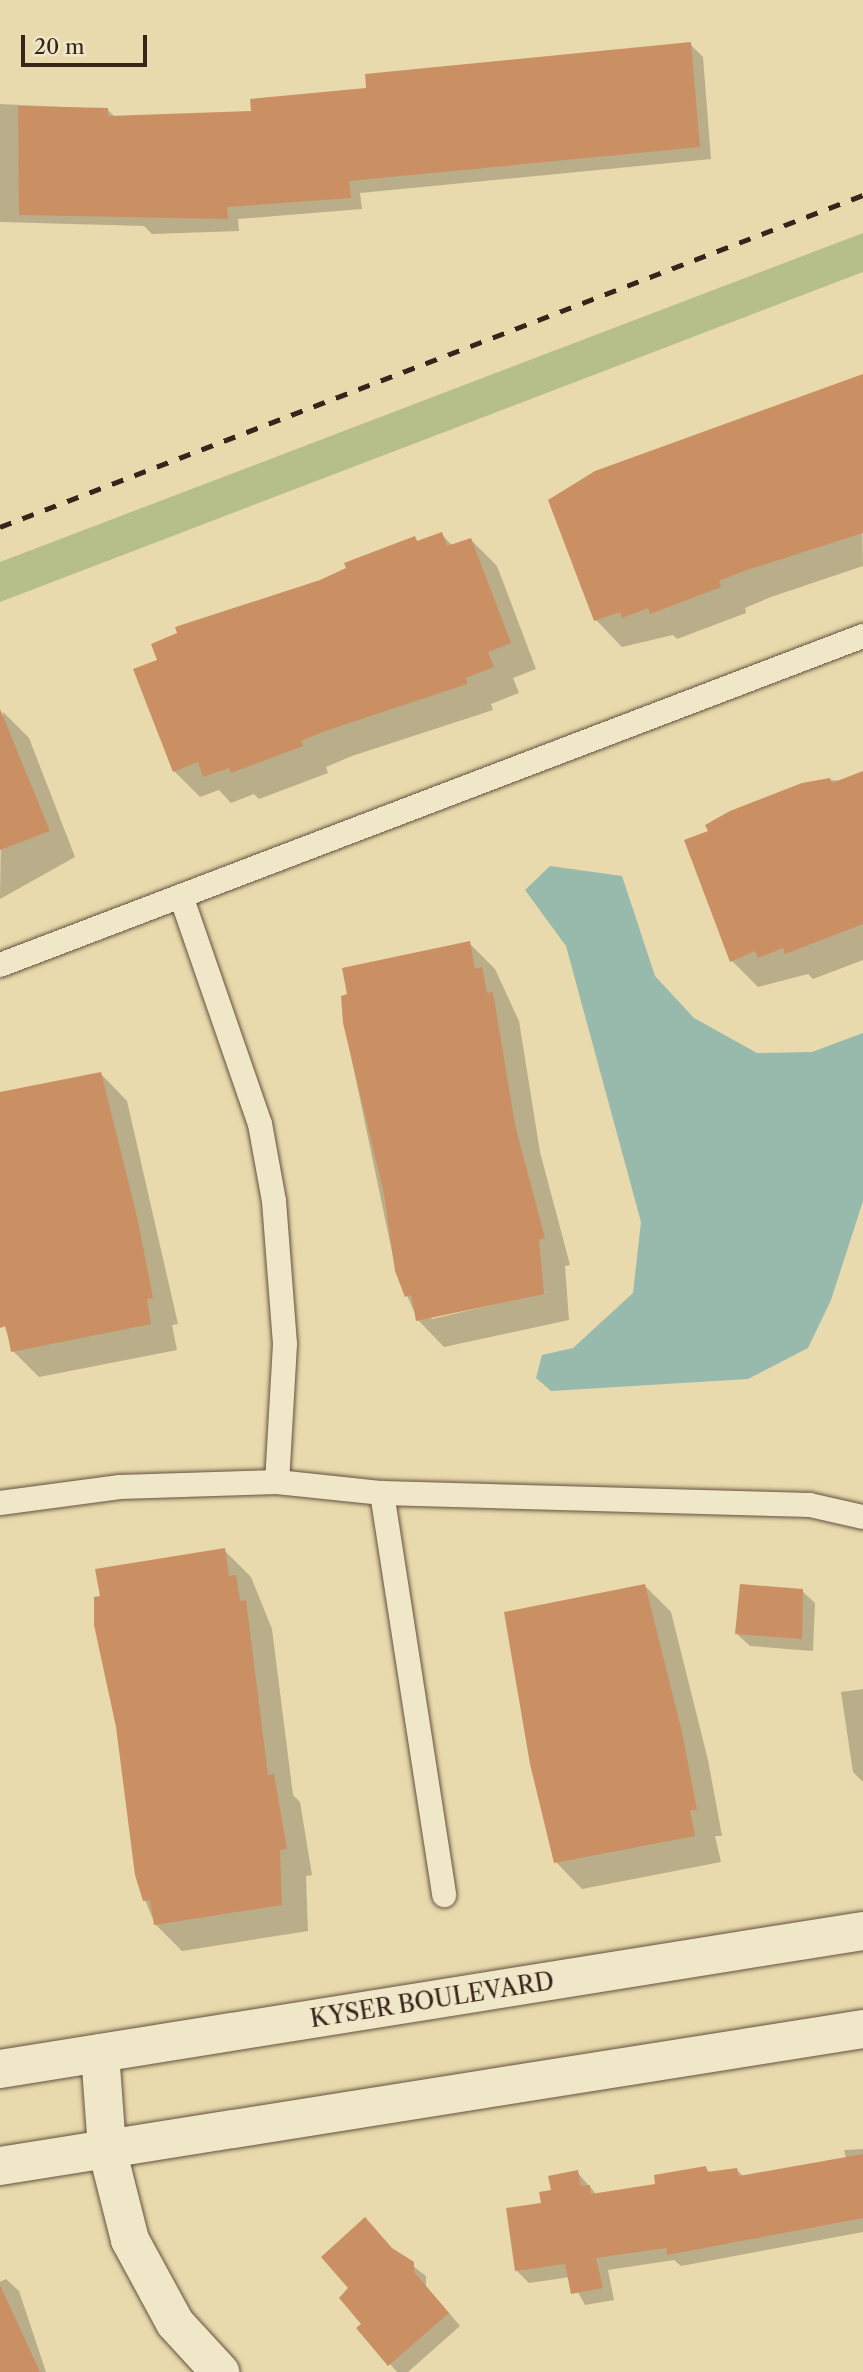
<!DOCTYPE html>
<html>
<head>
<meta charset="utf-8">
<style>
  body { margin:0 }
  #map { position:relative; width:863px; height:2372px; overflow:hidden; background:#e8daac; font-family:"Libre Caslon Text",serif }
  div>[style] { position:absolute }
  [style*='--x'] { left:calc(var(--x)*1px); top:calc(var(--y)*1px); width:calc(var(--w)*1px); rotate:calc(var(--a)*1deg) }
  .green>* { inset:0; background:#b7bf88 }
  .water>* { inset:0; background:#97baad }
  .shadow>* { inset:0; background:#0003 }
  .building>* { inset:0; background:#ca9063 }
  .roads { filter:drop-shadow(0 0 2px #63523f) drop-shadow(0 0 2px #63523f) }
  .lane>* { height:24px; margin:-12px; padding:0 12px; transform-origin:12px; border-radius:12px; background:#f0e7c9 }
  .street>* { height:38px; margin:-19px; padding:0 19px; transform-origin:19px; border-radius:19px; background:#f0e7c9 }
  .secondary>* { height:38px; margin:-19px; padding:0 19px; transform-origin:19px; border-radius:19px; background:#f0e7c9 }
  .rail>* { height:5px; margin-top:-2.5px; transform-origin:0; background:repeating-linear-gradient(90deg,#37251b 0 12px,transparent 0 24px) }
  span { translate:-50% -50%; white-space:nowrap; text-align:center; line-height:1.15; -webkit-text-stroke:6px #f0e7c9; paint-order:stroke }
  .street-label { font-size:24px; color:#37251b }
  .scale { position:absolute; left:21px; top:35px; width:126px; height:32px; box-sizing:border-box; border:4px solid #37251b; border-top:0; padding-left:9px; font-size:21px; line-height:24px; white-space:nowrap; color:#37251b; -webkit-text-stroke:5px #f0e7c9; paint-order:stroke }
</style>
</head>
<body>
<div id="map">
  <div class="green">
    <div style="clip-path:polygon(863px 233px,863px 272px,0 602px,0 562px)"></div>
  </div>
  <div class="water">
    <div style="clip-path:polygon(550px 866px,622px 876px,655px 976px,694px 1018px,757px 1053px,812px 1052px,863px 1033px,863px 1201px,831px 1300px,808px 1348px,748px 1379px,551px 1391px,536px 1378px,542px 1355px,573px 1348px,633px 1293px,641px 1222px,566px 946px,525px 890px)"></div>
  </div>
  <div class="shadow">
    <div style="clip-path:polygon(690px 44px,703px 57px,711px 159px,360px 193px,362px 209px,238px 219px,239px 231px,152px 234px,144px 226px,0 222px,0 104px,107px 109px,115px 117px,253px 113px,368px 89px)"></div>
    <div style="clip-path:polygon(859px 377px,863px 566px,771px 597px,745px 608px,746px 613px,677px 639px,673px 635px,622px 647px,596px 620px,595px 473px)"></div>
    <div style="clip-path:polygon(441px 534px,453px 546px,471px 540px,497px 566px,536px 669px,513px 678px,519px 693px,491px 704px,493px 710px,352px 756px,326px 767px,328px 773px,259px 799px,254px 794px,231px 803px,219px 790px,200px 797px,174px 771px,160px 661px,414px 538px,419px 542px)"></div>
    <div style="clip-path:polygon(3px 712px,29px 738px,75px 857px,0 899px)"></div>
    <div style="clip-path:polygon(829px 780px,863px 782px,863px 960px,813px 979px,808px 974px,758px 987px,732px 961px)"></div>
    <div style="clip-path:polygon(evenodd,469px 943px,495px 969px,519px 1021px,540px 1152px,570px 1265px,565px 1266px,569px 1320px,444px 1347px,418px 1320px,396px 1271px,344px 1023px,469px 943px,552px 1291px,432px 1319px,429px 1316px,552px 1291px)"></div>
    <div style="clip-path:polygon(101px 1074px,127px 1101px,178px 1324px,172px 1325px,177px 1350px,39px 1377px,13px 1351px,0 1313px,0 1094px)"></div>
    <div style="clip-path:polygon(224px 1550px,251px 1577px,272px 1629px,293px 1795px,300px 1802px,312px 1875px,306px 1876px,308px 1931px,182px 1951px,155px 1924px,145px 1900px)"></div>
    <div style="clip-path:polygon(645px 1586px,671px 1612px,708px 1760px,722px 1836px,715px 1836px,721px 1862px,582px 1889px,556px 1862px)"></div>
    <div style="clip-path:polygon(741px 1586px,802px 1591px,815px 1603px,813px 1651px,750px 1646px,737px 1634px)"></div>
    <div style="clip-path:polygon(863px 1689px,863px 1782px,853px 1772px,841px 1692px)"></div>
    <div style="clip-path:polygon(863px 2149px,863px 2232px,681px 2266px,674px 2260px,608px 2270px,614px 2300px,585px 2305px,570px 2277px,529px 2283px,517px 2271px,543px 2204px,577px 2172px,597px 2195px,657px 2185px,706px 2168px,711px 2174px,737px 2170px,744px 2177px,846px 2158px,844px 2150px)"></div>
    <div style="clip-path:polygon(395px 2252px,426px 2276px,426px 2286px,460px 2326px,408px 2372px,397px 2372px,359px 2328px,364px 2324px,351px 2288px)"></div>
    <div style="clip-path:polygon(6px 2279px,19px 2291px,46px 2372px,0 2372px,0 2282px)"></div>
  </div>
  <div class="building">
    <div style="clip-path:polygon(691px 42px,700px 147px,349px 181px,351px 198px,227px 207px,228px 219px,19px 215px,18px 106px,108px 108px,108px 116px,251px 111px,250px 99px,366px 88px,365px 74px)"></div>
    <div style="clip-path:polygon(863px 374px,863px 533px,744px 571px,719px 581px,721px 587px,650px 614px,648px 608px,622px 618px,620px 612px,594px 621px,548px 500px,595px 471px)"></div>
    <div style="clip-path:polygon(442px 532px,447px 546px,471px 538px,511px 643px,488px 652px,494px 667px,466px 678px,467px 684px,325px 731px,301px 741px,303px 746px,231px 773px,229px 768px,203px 777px,198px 762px,173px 772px,133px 669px,157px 660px,151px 644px,177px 633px,175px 627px,320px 580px,346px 568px,344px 563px,415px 536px,417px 541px)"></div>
    <div style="clip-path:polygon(0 709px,50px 831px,0 850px)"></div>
    <div style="clip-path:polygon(863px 771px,863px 924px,785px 954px,783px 948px,758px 958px,755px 951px,730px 962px,684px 840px,708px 831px,705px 825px,730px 811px,802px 783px,830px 778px,832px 783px)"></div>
    <div style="clip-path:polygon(470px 941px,475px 969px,482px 967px,487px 993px,493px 992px,515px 1125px,545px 1238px,539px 1240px,544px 1294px,416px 1321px,411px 1295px,405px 1297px,395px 1271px,384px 1194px,343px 1023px,341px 996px,347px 994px,342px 968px)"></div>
    <div style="clip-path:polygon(101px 1072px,138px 1221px,153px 1298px,147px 1299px,151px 1324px,11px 1352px,6px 1326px,0 1328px,0 1092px)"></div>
    <div style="clip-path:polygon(225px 1548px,229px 1576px,236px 1575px,240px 1601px,246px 1600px,268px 1775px,274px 1774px,287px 1849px,280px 1850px,282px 1905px,154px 1925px,150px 1900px,143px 1901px,135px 1875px,116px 1727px,94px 1625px,94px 1597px,100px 1596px,95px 1569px)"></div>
    <div style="clip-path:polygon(645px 1584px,682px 1732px,697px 1810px,690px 1810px,695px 1836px,554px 1863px,530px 1764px,504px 1612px)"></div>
    <div style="clip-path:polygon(740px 1584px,803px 1589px,802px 1639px,735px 1634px)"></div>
    <div style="clip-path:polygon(863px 2154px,863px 2218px,667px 2255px,666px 2248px,596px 2258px,603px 2288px,571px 2294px,565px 2264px,515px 2271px,506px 2208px,541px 2203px,539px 2192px,551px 2190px,548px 2176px,578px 2170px,581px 2186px,590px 2185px,591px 2194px,655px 2184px,654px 2175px,706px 2166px,707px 2172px,737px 2168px,739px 2176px)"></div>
    <div style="clip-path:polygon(365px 2217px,392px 2248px,414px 2262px,414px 2272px,449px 2313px,388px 2366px,356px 2328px,361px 2324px,339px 2298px,348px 2288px,321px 2257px)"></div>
    <div style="clip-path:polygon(0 2285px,40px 2372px,0 2372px)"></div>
  </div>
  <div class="roads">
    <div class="lane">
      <div style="--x:181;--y:896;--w:241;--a:70.9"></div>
      <div style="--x:260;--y:1124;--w:78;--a:79.7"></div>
      <div style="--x:274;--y:1201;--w:143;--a:85.6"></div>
      <div style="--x:285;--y:1344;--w:138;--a:93.3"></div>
      <div style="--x:0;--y:965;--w:924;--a:-20.87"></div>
      <div style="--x:382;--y:1493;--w:407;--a:81.2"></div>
      <div style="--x:0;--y:1503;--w:121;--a:-7.6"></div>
      <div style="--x:120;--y:1487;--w:157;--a:-1.8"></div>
      <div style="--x:277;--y:1482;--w:106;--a:6"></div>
      <div style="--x:382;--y:1493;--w:428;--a:1.6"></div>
      <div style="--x:810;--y:1505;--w:54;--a:12.8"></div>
    </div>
    <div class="street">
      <div style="--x:100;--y:2053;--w:96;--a:85.8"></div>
      <div style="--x:107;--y:2149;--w:94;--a:75.8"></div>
      <div style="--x:130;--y:2240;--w:94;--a:61.5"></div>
      <div style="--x:175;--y:2323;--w:67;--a:47.4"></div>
    </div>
    <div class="secondary">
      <div style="--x:0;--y:2069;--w:874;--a:-9.09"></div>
      <div style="--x:0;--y:2166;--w:874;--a:-9.02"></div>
    </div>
  </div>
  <div class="rail">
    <div style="--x:0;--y:527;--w:925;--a:-21.04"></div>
  </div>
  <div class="street-label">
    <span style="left:432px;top:2000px;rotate:-9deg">KYSER BOULEVARD</span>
  </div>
  <div class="scale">20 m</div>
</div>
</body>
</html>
